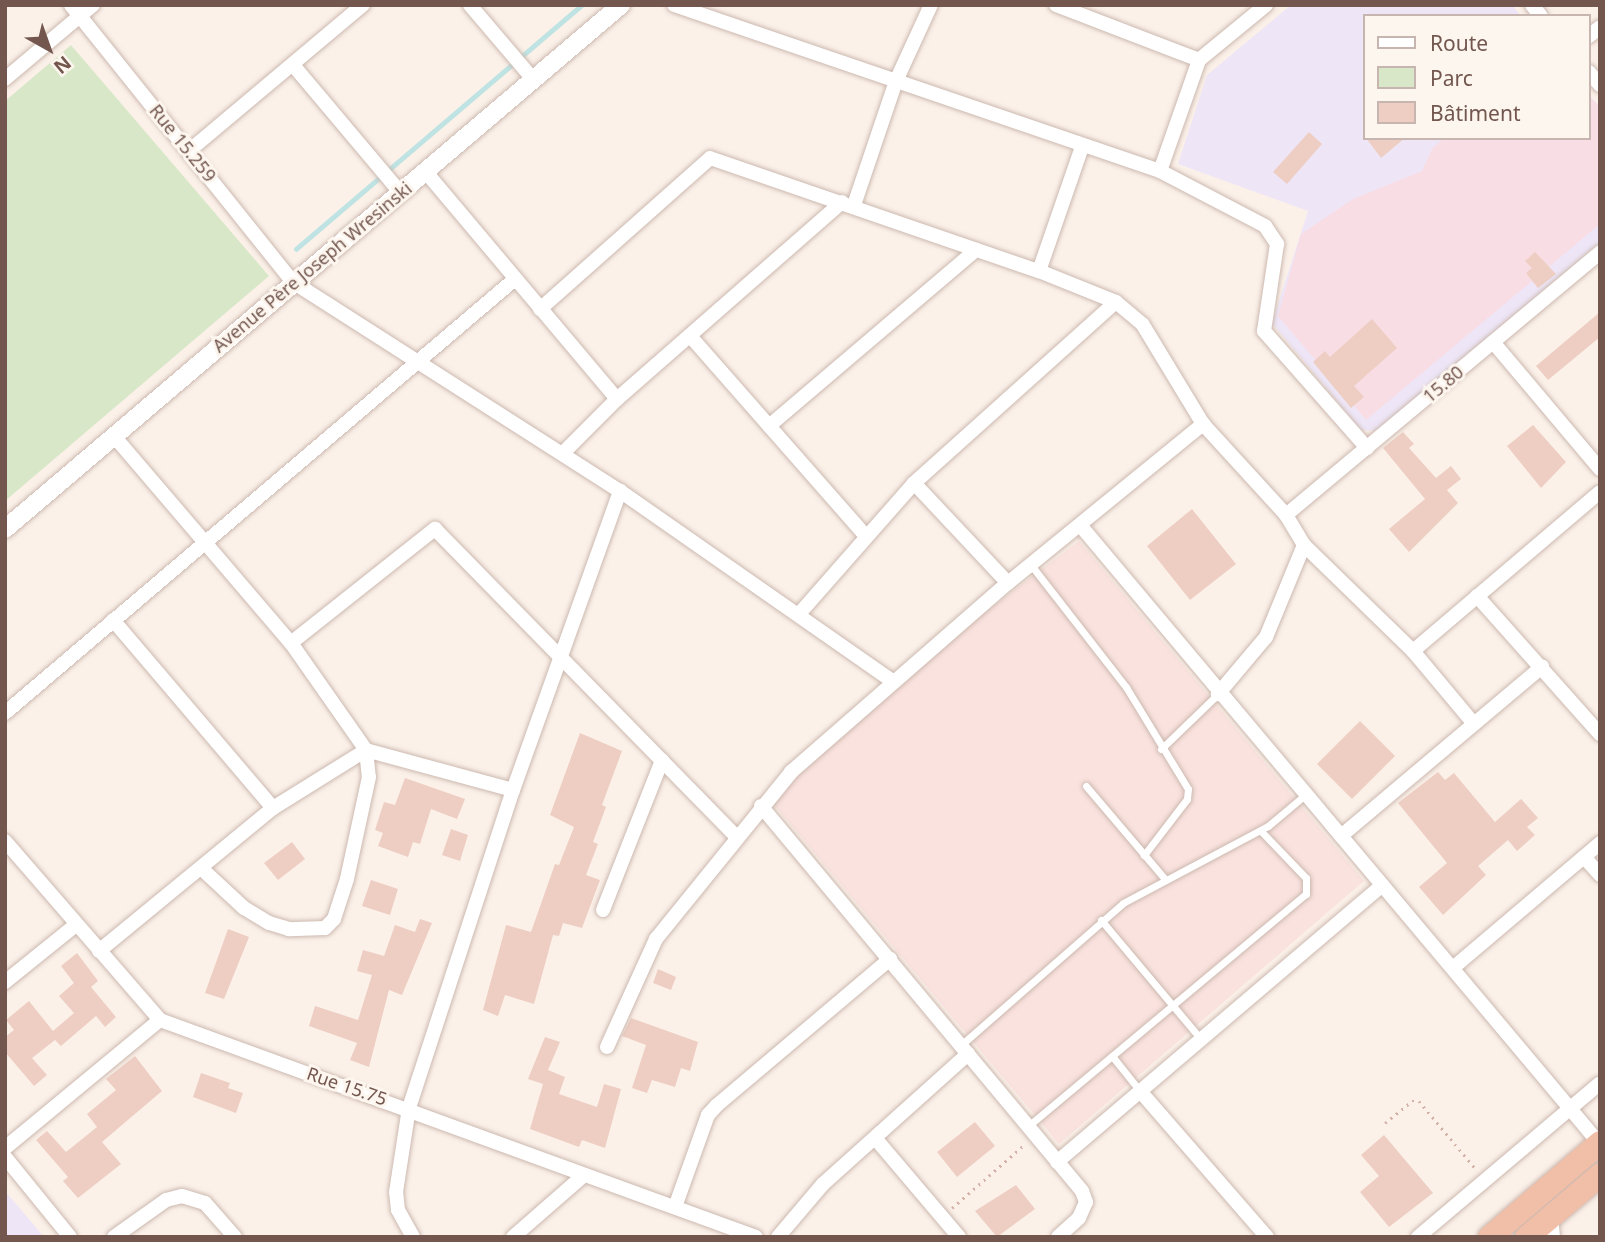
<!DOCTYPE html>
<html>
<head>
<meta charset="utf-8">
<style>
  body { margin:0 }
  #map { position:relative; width:1605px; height:1242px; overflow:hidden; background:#fbf1e9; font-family:"Noto Sans",sans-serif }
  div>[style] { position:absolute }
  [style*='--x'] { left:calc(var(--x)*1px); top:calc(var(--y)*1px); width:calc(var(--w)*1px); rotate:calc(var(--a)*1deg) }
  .commercial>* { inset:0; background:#fae2de }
  .education>* { inset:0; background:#eee6f7 }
  .medical>* { inset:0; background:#f8dde4 }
  .green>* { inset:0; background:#d9e7c9 }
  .stream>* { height:4.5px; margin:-2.25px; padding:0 2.25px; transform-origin:2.25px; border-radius:2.25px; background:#bfe3e3 }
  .building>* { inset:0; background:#eecec3 }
  .path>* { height:2.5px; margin-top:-1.25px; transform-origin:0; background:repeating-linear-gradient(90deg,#d3b1a6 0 2px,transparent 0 7px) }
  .roads { filter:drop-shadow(0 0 2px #ccb9b0) drop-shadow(0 0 2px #ccb9b0) }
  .service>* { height:7px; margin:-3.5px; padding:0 3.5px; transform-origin:3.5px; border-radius:3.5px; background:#fff }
  .minor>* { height:14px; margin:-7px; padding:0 7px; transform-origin:7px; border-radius:7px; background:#fff }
  .tertiary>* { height:18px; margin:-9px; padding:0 9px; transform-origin:9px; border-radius:9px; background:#fff }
  .trunk>* { height:23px; margin:-11.5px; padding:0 11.5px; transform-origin:11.5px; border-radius:11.5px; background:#f1bea7 }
  span { translate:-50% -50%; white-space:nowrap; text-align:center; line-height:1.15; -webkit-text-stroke:6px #fdf6ef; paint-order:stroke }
  .street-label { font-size:18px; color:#73574f }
  .frame { position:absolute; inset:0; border:7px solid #73574f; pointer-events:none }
  .legend { position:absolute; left:1363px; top:14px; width:228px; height:126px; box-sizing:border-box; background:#fdf6ef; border:2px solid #c6b6af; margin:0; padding:9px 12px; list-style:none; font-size:21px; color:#73574f }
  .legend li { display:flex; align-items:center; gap:14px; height:35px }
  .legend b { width:35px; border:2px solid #c6b6af }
  .north { position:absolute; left:14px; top:14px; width:70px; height:70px; -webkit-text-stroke:5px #fdf6ef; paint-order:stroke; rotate:140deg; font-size:19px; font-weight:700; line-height:28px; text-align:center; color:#73574f }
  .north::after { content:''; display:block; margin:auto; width:24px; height:32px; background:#73574f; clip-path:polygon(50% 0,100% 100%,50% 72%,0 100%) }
</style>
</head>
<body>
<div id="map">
  <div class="commercial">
    <div style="clip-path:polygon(1079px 541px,1364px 881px,1059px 1144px,771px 801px,897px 679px)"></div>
  </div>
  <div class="education">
    <div style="clip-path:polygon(1291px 5px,1512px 5px,1521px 16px,1365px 16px,1365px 138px,1589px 138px,1589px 95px,1600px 107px,1600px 242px,1377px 431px,1361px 430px,1272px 323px,1308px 211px,1178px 164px,1207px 75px)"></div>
    <div style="clip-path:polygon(5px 1191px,44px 1237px,5px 1237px)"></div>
  </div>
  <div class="medical">
    <div style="clip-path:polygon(1589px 96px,1600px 107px,1600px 224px,1366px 420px,1278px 316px,1301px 234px,1353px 199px,1422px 171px,1432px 149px,1444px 138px,1589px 138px)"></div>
  </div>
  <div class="green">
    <div style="clip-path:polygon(71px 45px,269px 276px,5px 501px,5px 101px)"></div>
  </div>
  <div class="stream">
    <div style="--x:296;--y:249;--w:376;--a:-40.5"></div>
  </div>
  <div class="building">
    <div style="clip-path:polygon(1309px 132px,1322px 144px,1287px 184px,1273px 172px)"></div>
    <div style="clip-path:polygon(1366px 138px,1405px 138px,1381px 158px)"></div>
    <div style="clip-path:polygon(1535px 252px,1556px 274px,1538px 288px,1526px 273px,1532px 268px,1525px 261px)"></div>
    <div style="clip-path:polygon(1600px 312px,1600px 337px,1548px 380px,1536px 366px)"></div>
    <div style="clip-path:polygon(1372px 319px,1397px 348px,1354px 386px,1364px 397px,1351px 408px,1313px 362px,1325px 351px,1330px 357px)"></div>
    <div style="clip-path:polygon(1533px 425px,1566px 462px,1541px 488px,1507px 446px)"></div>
    <div style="clip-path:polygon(1403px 432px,1414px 444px,1409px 448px,1436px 478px,1451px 466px,1461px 479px,1447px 490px,1458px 503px,1409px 552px,1389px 529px,1425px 499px,1383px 448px)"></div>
    <div style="clip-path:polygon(1192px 509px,1236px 564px,1190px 600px,1147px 546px)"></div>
    <div style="clip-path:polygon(1360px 721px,1395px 756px,1352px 799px,1317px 764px)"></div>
    <div style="clip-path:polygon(580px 733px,622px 751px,602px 805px,606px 807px,593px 842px,598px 844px,586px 875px,600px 880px,582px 928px,563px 923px,559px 936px,553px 935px,534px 1004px,505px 995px,498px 1016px,483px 1010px,506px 925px,531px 932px,555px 864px,559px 865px,574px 827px,550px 815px)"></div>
    <div style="clip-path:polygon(1438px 772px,1445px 780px,1454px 773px,1495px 822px,1521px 799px,1538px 818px,1527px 827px,1535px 835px,1517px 851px,1508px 840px,1478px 866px,1486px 875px,1443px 915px,1419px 887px,1447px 863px,1398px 803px)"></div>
    <div style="clip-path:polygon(405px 778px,465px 799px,457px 819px,431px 809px,420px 844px,413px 842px,408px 857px,378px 846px,383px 833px,375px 830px,384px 802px,395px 805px)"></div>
    <div style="clip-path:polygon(451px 829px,468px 835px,460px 861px,442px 855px)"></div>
    <div style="clip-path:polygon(292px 842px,305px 859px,278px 880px,264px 863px)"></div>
    <div style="clip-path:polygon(371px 880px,398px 889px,390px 915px,362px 906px)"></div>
    <div style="clip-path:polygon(420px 919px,432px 923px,402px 995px,389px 990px,369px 1067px,350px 1060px,357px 1043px,309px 1026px,315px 1006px,358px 1020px,372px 975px,357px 971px,363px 950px,384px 956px,395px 925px,415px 932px)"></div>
    <div style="clip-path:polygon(228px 929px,249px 937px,224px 999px,205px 993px)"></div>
    <div style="clip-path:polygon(77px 953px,98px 981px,91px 987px,116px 1017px,105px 1027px,96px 1016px,61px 1046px,55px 1040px,32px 1058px,47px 1075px,34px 1086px,5px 1052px,5px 1037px,14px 1030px,6px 1020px,29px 1001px,53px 1031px,74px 1013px,59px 996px,74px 983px,61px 966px)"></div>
    <div style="clip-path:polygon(658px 969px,676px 977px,671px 990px,653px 983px)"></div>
    <div style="clip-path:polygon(631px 1018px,698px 1042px,690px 1071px,681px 1068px,675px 1087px,652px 1080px,647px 1093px,632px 1088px,646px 1045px,622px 1036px)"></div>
    <div style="clip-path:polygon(545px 1037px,560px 1042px,548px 1070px,565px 1077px,559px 1094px,597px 1107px,604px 1084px,621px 1089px,605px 1148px,582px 1140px,579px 1147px,530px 1129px,543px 1084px,528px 1079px)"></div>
    <div style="clip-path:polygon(135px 1056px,162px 1091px,102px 1142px,121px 1164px,78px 1198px,63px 1181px,68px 1177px,36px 1140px,47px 1131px,66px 1152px,97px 1127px,87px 1114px,116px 1090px,106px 1079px)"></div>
    <div style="clip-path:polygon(201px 1073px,230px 1083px,228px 1088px,243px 1093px,236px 1113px,193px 1097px)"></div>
    <div style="clip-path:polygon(975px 1122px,995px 1146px,957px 1177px,937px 1152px)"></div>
    <div style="clip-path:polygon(1384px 1135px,1433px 1193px,1389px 1227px,1360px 1192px,1379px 1176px,1361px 1155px)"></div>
    <div style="clip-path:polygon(1016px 1185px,1035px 1209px,997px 1237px,975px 1211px)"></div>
  </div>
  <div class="path">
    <div style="--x:1385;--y:1123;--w:35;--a:-39"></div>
    <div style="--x:1412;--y:1101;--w:7;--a:0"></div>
    <div style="--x:1419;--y:1101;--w:87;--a:50.1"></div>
    <div style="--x:952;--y:1208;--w:96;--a:-41.2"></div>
  </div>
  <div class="roads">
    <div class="service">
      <div style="--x:1031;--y:565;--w:155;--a:52.1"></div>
      <div style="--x:1126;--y:687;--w:119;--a:58.7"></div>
      <div style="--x:1188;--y:789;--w:10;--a:96"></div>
      <div style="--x:1187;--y:799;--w:71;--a:127.5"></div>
      <div style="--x:1161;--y:749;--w:79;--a:-44"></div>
      <div style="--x:1086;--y:786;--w:122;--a:49.7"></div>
      <div style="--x:1101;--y:920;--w:155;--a:50"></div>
      <div style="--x:961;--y:1045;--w:215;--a:-41.2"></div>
      <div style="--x:1123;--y:903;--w:164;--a:-28"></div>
      <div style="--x:1268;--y:826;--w:48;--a:-40"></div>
      <div style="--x:1112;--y:1056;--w:45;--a:51.3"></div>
      <div style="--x:1027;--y:1127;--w:363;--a:-39.9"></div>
      <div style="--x:1306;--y:894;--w:16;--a:-90"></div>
      <div style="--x:1306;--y:878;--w:66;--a:-133.8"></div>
    </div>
    <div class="minor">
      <div style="--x:71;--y:5;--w:355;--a:51.3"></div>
      <div style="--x:293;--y:282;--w:388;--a:32.6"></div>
      <div style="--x:620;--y:491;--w:332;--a:34.9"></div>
      <div style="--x:470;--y:5;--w:97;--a:49.6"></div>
      <div style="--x:674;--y:5;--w:514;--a:18.86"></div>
      <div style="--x:1160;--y:171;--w:119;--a:27.6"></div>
      <div style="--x:1265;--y:226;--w:22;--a:56"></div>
      <div style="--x:1277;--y:244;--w:88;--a:98.5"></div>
      <div style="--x:1264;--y:331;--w:156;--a:48.6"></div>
      <div style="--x:1056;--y:5;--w:153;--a:21"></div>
      <div style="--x:1532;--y:5;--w:14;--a:51"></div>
      <div style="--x:1589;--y:36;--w:14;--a:-39"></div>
      <div style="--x:293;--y:65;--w:166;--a:49.9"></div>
      <div style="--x:1589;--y:72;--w:17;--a:50"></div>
      <div style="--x:5;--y:79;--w:115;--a:-40.1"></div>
      <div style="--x:190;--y:150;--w:226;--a:-40"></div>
      <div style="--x:425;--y:171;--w:298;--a:49.9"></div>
      <div style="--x:1160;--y:171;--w:118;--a:-70.6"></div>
      <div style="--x:1199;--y:60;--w:87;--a:-39.4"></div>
      <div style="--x:854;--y:205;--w:131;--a:-71.3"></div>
      <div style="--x:896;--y:81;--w:84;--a:-65.3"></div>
      <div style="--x:1039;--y:271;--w:131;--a:-70.9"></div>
      <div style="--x:540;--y:309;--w:227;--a:-41.6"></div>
      <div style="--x:710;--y:158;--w:348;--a:19"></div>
      <div style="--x:1039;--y:271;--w:83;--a:21.9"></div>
      <div style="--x:1116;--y:302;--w:35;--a:40"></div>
      <div style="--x:1143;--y:325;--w:116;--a:58.8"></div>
      <div style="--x:1203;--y:424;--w:123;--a:47.6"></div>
      <div style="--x:1286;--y:515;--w:35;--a:59"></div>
      <div style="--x:1304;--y:545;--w:100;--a:112.4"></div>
      <div style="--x:1266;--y:637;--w:75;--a:130.1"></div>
      <div style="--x:691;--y:337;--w:266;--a:48.7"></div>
      <div style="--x:1493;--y:342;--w:166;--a:49.9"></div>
      <div style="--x:769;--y:426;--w:272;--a:-40.4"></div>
      <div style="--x:114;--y:436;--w:272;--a:49.5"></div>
      <div style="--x:291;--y:643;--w:131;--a:55"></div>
      <div style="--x:366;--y:750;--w:152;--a:15.2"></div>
      <div style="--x:563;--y:453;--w:76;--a:-45"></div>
      <div style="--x:617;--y:399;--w:299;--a:-41.2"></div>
      <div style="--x:914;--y:483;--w:137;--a:46.8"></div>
      <div style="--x:1286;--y:515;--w:410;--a:-39.9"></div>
      <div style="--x:1080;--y:525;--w:807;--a:49.98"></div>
      <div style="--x:1304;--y:545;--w:152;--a:44.2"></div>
      <div style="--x:1413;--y:651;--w:95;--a:50.1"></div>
      <div style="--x:1477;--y:596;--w:185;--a:48.3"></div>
      <div style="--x:799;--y:614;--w:174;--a:-48.7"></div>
      <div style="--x:914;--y:483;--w:271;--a:-41.9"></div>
      <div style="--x:113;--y:620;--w:247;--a:49.6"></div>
      <div style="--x:291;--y:643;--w:184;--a:-38.4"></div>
      <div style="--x:435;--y:529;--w:431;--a:45.6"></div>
      <div style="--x:1413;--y:651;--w:245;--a:-40.4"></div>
      <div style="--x:5;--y:713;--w:670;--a:-40.4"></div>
      <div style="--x:761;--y:806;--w:501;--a:50.18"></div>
      <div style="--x:1082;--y:1191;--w:12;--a:70"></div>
      <div style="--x:1086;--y:1202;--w:17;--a:114"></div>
      <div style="--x:1079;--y:1218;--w:28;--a:138"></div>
      <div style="--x:1341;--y:836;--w:263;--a:-40.1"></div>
      <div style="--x:5;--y:841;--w:237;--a:49.1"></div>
      <div style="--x:160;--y:1020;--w:634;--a:20.01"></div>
      <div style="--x:1584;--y:857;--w:24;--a:48"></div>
      <div style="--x:603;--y:910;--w:161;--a:-68.5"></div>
      <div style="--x:99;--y:951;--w:225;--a:-39.4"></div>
      <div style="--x:273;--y:808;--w:110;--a:-31.9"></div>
      <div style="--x:366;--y:750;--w:27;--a:84"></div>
      <div style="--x:369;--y:777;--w:104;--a:102.2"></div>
      <div style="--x:347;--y:879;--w:42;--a:108"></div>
      <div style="--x:334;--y:919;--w:13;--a:135"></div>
      <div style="--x:325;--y:928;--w:36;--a:178"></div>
      <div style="--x:289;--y:929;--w:21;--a:-163"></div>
      <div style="--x:269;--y:923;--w:29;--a:-149"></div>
      <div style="--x:244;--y:908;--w:59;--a:-137.1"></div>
      <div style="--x:1454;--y:967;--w:192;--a:-40.3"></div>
      <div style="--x:5;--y:982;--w:92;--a:-38.9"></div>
      <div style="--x:607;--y:1047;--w:119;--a:-65.6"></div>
      <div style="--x:656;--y:939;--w:215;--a:-51"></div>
      <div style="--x:791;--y:772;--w:288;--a:-41.1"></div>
      <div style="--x:1008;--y:583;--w:252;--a:-39.2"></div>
      <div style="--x:1140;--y:1091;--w:194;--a:49"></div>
      <div style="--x:875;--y:1138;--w:130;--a:49.7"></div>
      <div style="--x:5;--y:1148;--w:201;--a:-39.6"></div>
      <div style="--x:5;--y:1157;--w:103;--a:50.9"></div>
      <div style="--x:1057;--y:1162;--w:427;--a:-40.4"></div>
      <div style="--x:675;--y:1207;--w:98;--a:-70.3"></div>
      <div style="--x:708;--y:1115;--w:12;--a:-48"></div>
      <div style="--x:716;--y:1106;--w:228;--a:-40.2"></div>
      <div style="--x:1551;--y:1215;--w:22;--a:85"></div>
      <div style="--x:114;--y:1237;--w:64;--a:-35.4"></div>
      <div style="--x:166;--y:1200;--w:16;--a:-14"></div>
      <div style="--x:182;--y:1196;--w:24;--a:17"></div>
      <div style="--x:205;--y:1203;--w:45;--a:48.6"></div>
      <div style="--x:413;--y:1237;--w:31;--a:-119"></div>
      <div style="--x:398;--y:1210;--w:18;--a:-96"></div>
      <div style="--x:396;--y:1192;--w:85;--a:-81.2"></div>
      <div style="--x:409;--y:1108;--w:335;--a:-71.9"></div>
      <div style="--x:513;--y:790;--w:318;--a:-70.3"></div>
      <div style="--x:513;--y:1237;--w:93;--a:-41.1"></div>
      <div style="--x:778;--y:1237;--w:70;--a:-49.7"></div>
      <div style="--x:823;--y:1184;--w:195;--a:-41.9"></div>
      <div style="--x:1418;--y:1237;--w:238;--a:-40.2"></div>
    </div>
    <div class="tertiary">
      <div style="--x:5;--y:529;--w:809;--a:-40.39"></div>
    </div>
    <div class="trunk">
      <div style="--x:1489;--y:1237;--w:146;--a:-40.6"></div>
      <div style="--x:1526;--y:1237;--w:97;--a:-40.4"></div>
    </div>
  </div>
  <div class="street-label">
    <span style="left:183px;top:143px;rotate:51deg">Rue 15.259</span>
    <span style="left:312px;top:267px;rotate:-40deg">Avenue Père Joseph Wresinski</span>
    <span style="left:1443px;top:384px;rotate:-40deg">15.80</span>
    <span style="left:347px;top:1086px;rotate:19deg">Rue 15.75</span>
  </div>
  <div class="frame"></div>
  <ul class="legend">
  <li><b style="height:9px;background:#fff"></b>Route</li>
  <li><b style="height:19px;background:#d9e7c9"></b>Parc</li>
  <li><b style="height:19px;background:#eecec3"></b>Bâtiment</li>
  </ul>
  <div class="north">N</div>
</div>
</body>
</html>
